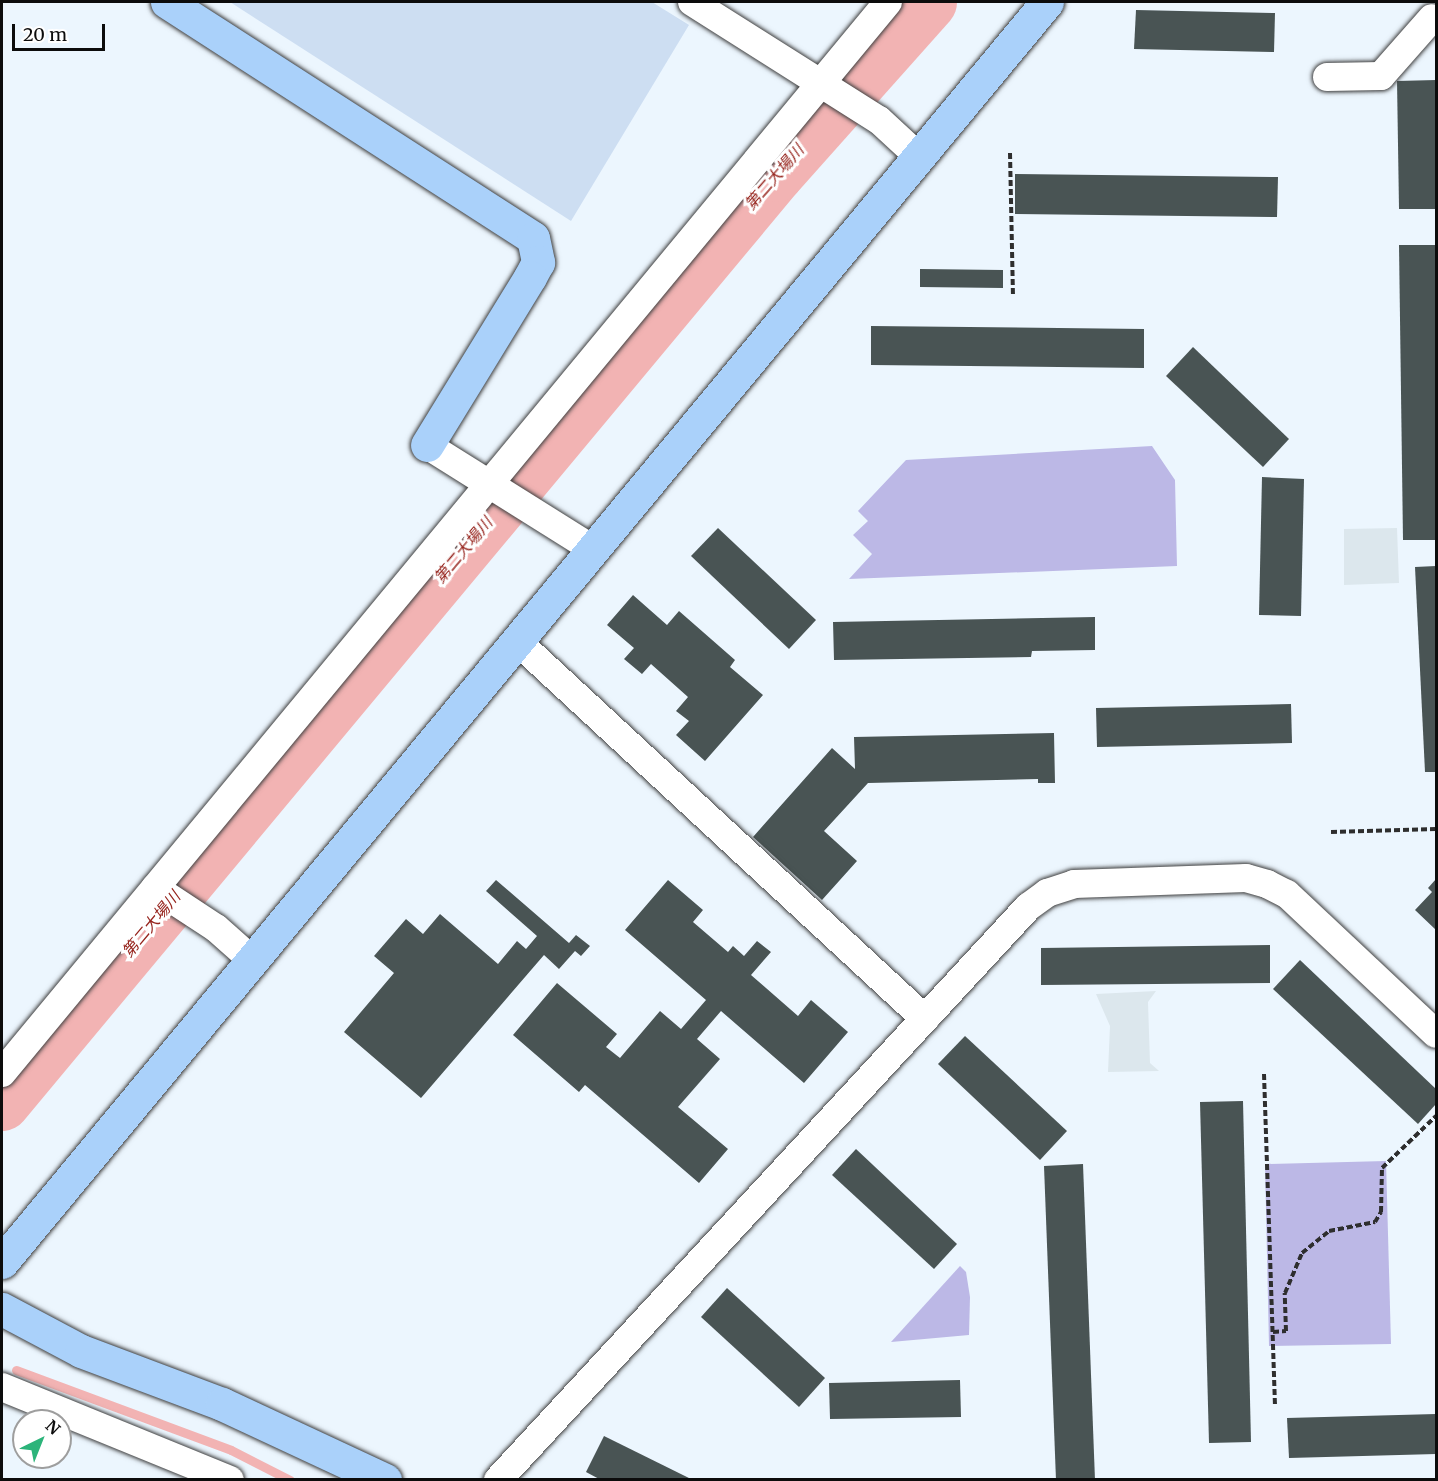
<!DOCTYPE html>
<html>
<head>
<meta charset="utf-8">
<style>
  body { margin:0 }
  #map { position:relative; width:1438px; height:1481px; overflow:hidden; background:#ecf6fe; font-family:Merriweather,"Noto Sans JP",serif }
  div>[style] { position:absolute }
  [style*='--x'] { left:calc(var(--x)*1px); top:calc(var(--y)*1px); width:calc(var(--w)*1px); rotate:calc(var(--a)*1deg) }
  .farmland>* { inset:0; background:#cddef2 }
  .green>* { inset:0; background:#bcb8e6 }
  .plaza>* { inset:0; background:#dce7ed }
  .stream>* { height:9px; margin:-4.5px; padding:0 4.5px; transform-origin:4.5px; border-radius:4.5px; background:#f2b3b3 }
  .river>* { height:56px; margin:-28px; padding:0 28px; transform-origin:28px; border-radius:28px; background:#f2b3b3 }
  .building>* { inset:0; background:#495454 }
  .path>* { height:4px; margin-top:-2px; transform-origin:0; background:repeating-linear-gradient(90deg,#2e2e2e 0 6px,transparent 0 9px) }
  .roads { filter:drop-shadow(0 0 2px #3f3f3f) drop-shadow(0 0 2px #3f3f3f) }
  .street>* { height:28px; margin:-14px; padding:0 14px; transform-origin:14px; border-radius:14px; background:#fff }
  .secondary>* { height:33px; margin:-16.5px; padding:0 16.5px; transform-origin:16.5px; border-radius:16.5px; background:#aad1fa }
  span { translate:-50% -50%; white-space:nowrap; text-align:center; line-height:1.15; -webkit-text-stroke:6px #fff; paint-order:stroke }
  .water-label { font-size:16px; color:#96241d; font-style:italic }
  .frame { position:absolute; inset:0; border:3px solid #0c0c0c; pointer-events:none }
  .north { position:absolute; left:12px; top:1409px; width:60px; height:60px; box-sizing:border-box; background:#fff; border:2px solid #9e9e9e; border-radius:50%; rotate:43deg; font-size:16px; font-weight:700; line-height:24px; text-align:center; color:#0c0c0c }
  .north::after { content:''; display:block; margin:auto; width:21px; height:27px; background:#2cb47a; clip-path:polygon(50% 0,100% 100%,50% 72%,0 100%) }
  .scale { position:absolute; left:12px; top:24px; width:93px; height:27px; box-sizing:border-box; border:3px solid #0c0c0c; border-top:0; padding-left:8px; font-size:18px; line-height:21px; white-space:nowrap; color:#0c0c0c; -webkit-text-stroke:4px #fff; paint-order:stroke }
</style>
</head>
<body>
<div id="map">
  <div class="farmland">
    <div style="clip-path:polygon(230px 2px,652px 2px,689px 25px,571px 221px)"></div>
  </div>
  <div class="green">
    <div style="clip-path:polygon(1152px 446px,1175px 480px,1177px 566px,849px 579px,872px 554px,853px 535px,868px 521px,858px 511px,906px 460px)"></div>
    <div style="clip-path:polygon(1386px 1161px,1391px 1344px,1269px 1346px,1265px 1164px)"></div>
    <div style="clip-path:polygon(960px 1266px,966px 1272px,970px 1297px,969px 1335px,891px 1342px)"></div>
  </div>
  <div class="plaza">
    <div style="clip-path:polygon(1397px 528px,1399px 583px,1344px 585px,1344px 529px)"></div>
    <div style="clip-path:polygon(1156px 991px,1148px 1002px,1150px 1063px,1159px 1071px,1108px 1072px,1110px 1026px,1096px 994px)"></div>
  </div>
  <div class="stream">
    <div style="--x:16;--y:1370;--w:229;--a:20.4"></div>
    <div style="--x:231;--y:1450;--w:66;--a:27"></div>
  </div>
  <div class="river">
    <div style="--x:2;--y:1103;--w:1209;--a:-50.2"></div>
    <div style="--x:776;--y:174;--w:230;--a:-48.3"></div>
  </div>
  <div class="building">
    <div style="clip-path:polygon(1136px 10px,1275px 13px,1274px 52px,1134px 49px)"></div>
    <div style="clip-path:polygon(1436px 80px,1436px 209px,1399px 209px,1397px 81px)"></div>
    <div style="clip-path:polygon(1015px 174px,1278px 177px,1277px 217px,1015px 214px)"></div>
    <div style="clip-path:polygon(1399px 245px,1436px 245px,1436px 540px,1403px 540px)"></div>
    <div style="clip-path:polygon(920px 269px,1003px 270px,1003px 288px,920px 287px)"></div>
    <div style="clip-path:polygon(871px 326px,1144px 329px,1144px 368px,871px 365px)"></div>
    <div style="clip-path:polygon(1193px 347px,1289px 439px,1263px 467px,1166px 376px)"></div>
    <div style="clip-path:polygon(1262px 477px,1304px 479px,1301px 616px,1259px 615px)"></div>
    <div style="clip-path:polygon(718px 528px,816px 620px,789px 649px,691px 556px)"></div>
    <div style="clip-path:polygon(1436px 566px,1436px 772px,1425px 772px,1415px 567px)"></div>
    <div style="clip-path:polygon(633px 595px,667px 625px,679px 611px,735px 660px,730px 667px,763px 695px,705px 761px,676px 735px,689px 721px,676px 711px,688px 697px,651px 664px,642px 674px,624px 659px,634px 648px,607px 625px)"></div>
    <div style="clip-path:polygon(1095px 617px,1095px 650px,1032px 651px,1031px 657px,834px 660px,833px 622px)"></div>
    <div style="clip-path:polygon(1291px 704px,1292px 743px,1097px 747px,1096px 708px)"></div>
    <div style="clip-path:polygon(1054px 733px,1055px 783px,1038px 783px,1038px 779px,868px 783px,824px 831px,857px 861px,822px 900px,753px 837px,832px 748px,855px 769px,854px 737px)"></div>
    <div style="clip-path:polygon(1436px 879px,1436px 930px,1415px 910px,1432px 892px,1428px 888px)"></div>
    <div style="clip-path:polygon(496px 880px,569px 943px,576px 935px,590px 946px,581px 956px,575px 951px,559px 969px,544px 955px,421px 1098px,344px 1032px,394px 973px,374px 956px,406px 919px,423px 934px,440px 914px,498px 964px,517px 941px,526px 949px,537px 936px,486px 891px)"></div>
    <div style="clip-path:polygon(668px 880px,703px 910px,693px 922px,728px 952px,733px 946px,744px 956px,757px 941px,771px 952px,751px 975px,798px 1016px,811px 1000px,848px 1032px,804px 1083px,721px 1011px,697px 1039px,720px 1059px,678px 1107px,728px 1149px,699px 1183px,585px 1085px,579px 1092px,513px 1035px,557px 983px,617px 1034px,606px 1047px,620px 1058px,660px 1011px,681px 1029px,706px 1000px,625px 930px)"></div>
    <div style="clip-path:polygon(1270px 945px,1270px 983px,1041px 985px,1041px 948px)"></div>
    <div style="clip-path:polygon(1300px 960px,1436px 1089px,1436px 1104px,1418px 1124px,1273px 989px)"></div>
    <div style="clip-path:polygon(965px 1036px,1067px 1131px,1040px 1160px,938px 1064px)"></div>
    <div style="clip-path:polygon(1243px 1101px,1251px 1442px,1209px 1443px,1200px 1102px)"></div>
    <div style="clip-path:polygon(856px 1149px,957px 1244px,934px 1269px,832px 1175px)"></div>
    <div style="clip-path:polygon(1083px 1164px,1095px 1480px,1056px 1480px,1044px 1166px)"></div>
    <div style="clip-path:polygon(727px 1288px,825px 1378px,799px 1407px,701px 1317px)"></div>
    <div style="clip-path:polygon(960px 1380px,961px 1417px,830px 1419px,829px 1383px)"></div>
    <div style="clip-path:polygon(1436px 1414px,1436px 1454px,1289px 1458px,1287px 1418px)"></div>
    <div style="clip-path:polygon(604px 1436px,693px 1480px,601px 1480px,586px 1472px)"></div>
  </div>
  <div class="path">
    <div style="--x:1010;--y:153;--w:143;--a:88.8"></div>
    <div style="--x:1331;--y:832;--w:105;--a:-1.6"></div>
    <div style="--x:1264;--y:1074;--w:331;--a:88.1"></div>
    <div style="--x:1273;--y:1332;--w:13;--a:-4"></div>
    <div style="--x:1286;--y:1331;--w:38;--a:-92"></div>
    <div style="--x:1285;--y:1293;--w:43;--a:-67"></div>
    <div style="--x:1302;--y:1253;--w:35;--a:-39"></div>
    <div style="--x:1329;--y:1231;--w:47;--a:-11.1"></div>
    <div style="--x:1375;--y:1222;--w:12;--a:-59"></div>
    <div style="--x:1381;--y:1212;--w:44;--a:-88.7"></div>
    <div style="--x:1382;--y:1168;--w:75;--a:-43.9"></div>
  </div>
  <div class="roads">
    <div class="street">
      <div style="--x:692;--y:2;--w:221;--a:32.3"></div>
      <div style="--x:879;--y:120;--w:53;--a:42.7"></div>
      <div style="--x:1327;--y:77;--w:54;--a:-1.1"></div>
      <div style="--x:1381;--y:76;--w:77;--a:-48.7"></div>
      <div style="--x:427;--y:445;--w:196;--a:32.1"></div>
      <div style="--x:517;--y:641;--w:556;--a:42.81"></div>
      <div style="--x:155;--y:888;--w:73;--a:33.3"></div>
      <div style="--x:216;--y:928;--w:47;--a:41.5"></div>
      <div style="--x:2;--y:1073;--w:1390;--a:-50.4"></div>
      <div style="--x:2;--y:1387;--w:246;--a:22.2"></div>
      <div style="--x:498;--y:1480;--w:781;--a:-47.23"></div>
      <div style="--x:1028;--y:907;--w:24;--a:-36"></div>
      <div style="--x:1047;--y:893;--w:28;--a:-18"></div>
      <div style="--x:1074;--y:884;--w:172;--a:-2"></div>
      <div style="--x:1246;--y:878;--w:22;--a:16"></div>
      <div style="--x:1267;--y:884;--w:22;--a:27"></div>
      <div style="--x:1287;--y:894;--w:204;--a:43.2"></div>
    </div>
    <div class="secondary">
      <div style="--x:167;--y:2;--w:435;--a:32.8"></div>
      <div style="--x:533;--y:238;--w:25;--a:78"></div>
      <div style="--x:538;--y:262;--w:17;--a:118"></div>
      <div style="--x:530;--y:277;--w:197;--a:121.5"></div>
      <div style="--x:2;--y:1262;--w:1637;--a:-50.33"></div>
      <div style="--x:2;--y:1309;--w:89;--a:28"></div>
      <div style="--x:81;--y:1351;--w:151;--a:20.6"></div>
      <div style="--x:222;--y:1404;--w:180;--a:25"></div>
    </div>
  </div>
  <div class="water-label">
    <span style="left:774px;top:177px;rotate:-49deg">第二大場川</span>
    <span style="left:463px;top:550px;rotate:-50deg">第二大場川</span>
    <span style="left:151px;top:924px;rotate:-50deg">第二大場川</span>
  </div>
  <div class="frame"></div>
  <div class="north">N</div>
  <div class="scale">20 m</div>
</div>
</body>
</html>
